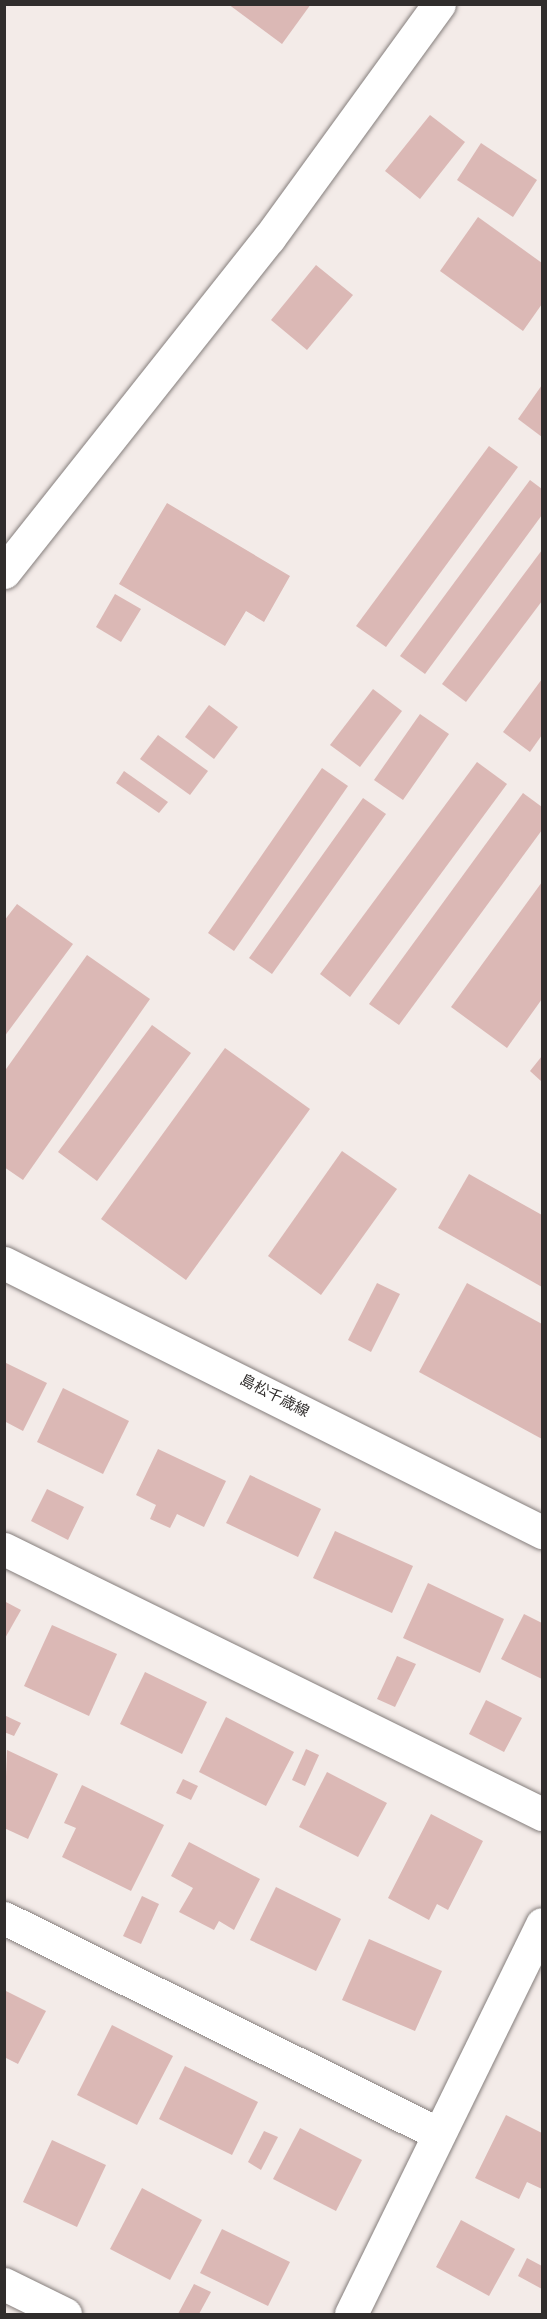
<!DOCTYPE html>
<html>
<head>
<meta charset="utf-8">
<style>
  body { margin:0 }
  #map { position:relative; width:547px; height:2319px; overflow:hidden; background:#f3ebe8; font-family:Overpass,"Noto Sans JP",sans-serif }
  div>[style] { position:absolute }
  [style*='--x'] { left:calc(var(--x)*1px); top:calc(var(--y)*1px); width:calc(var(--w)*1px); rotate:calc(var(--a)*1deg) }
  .building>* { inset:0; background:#dbb8b5 }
  .roads { filter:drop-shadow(0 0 2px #857e7c) drop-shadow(0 0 2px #857e7c) }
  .minor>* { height:33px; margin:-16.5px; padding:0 16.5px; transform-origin:16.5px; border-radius:16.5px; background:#fff }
  .major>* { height:33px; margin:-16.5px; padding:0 16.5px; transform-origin:16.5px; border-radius:16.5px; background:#fff }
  span { translate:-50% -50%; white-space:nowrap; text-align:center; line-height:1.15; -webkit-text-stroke:4.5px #fff; paint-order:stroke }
  .street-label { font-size:15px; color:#302d2c }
  .frame { position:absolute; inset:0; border:6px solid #302d2c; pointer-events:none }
</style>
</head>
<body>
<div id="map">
  <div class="building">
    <div style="clip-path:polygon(228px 4px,311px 4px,282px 44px)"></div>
    <div style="clip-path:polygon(430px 115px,465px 142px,420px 199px,385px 171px)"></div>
    <div style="clip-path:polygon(481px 143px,537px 180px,513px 217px,457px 180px)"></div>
    <div style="clip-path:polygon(478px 217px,542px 263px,542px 304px,523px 331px,440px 271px)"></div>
    <div style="clip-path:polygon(316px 265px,353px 295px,307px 350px,271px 320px)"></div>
    <div style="clip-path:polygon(542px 385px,542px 437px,518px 419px)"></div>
    <div style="clip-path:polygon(489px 446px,518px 467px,386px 647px,356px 626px)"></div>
    <div style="clip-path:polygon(530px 480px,542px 489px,542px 515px,425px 674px,400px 656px)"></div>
    <div style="clip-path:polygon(167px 503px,290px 576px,264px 622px,246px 611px,225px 646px,119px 584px)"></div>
    <div style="clip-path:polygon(542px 550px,542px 601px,466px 702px,442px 684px)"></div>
    <div style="clip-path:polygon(115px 594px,141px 609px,121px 642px,96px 627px)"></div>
    <div style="clip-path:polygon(542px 679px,542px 735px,530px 752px,503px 732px)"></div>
    <div style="clip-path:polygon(373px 689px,402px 711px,360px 767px,330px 745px)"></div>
    <div style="clip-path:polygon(209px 705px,238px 727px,214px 759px,185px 737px)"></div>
    <div style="clip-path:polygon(420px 714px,449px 734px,403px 800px,374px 780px)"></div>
    <div style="clip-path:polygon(158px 735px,208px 771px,190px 795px,140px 759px)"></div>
    <div style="clip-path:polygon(477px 762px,507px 784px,350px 997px,320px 974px)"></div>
    <div style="clip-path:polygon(322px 768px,348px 786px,234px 951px,208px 933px)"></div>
    <div style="clip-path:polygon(124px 771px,168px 802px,159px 813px,116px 783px)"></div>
    <div style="clip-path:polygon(523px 793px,542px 807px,542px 830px,399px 1025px,369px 1004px)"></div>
    <div style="clip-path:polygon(363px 798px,386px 814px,272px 974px,249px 958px)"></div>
    <div style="clip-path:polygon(542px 882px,542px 999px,507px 1048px,451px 1007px)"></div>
    <div style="clip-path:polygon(17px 904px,73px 944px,4px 1037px,4px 921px)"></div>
    <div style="clip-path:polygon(87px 955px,150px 999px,23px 1180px,4px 1167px,4px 1072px)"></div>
    <div style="clip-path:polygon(152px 1025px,191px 1053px,97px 1181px,58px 1152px)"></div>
    <div style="clip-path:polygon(225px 1048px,310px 1109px,186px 1280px,101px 1219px)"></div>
    <div style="clip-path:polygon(542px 1056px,542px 1082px,530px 1071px)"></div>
    <div style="clip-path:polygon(342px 1151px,397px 1189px,321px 1295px,268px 1256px)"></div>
    <div style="clip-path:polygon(469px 1174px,542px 1215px,542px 1287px,438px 1228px)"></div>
    <div style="clip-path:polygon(377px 1283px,400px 1294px,371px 1352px,348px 1340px)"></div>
    <div style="clip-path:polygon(467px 1283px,542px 1324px,542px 1439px,419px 1372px)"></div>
    <div style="clip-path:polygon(4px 1362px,47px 1383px,23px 1431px,4px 1421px)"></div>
    <div style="clip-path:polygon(63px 1388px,129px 1421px,103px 1474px,37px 1442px)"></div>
    <div style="clip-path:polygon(158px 1449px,226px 1481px,204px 1527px,177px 1514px,170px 1528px,150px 1519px,156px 1505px,136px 1495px)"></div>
    <div style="clip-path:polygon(250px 1475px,321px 1509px,298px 1557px,226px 1523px)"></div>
    <div style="clip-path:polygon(47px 1489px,84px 1507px,68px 1540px,31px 1521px)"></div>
    <div style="clip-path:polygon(335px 1531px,413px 1566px,392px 1613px,313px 1578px)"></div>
    <div style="clip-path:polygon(428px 1583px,504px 1619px,480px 1673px,403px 1638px)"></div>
    <div style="clip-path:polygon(4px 1601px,21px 1610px,4px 1640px)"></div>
    <div style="clip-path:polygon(524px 1614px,542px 1623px,542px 1679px,501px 1659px)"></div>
    <div style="clip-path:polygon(52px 1625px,117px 1654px,89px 1716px,24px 1686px)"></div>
    <div style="clip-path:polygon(397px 1656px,416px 1664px,395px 1707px,377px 1699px)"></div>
    <div style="clip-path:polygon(145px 1672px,207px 1702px,182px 1754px,120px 1724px)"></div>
    <div style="clip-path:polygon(486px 1700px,522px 1718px,504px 1752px,469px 1734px)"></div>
    <div style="clip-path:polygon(4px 1715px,21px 1723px,14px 1736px,4px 1732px)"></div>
    <div style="clip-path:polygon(226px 1717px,294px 1752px,266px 1806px,199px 1772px)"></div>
    <div style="clip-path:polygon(306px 1749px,319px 1755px,305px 1786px,292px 1780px)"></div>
    <div style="clip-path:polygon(7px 1750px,58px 1774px,28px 1839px,4px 1828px)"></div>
    <div style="clip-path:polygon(327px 1772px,387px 1803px,358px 1857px,299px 1827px)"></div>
    <div style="clip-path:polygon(183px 1779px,198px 1786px,191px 1800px,176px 1793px)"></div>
    <div style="clip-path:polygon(82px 1785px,164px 1825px,131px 1891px,62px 1857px,76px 1828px,64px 1823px)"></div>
    <div style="clip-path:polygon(431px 1814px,483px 1841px,448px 1910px,437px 1904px,429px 1920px,388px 1898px)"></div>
    <div style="clip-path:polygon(189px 1842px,260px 1879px,234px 1930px,219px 1921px,214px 1930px,179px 1912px,193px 1888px,171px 1876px)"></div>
    <div style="clip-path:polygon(276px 1887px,341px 1919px,316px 1971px,250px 1940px)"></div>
    <div style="clip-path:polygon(142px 1896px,159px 1904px,141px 1944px,123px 1936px)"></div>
    <div style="clip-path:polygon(369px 1939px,442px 1971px,415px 2031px,342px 2000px)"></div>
    <div style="clip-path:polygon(4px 1990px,46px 2011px,18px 2064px,4px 2057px)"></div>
    <div style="clip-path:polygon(112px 2025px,173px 2056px,137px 2125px,77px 2095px)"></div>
    <div style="clip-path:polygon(185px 2066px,258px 2102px,232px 2155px,159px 2119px)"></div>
    <div style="clip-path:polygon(506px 2115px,542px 2133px,542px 2189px,527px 2182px,519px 2199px,475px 2178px)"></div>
    <div style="clip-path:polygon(300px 2128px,362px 2160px,336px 2211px,273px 2179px)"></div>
    <div style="clip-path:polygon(264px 2131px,278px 2137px,261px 2170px,248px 2162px)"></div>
    <div style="clip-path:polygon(52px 2140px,106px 2165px,77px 2227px,23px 2202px)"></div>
    <div style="clip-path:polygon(142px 2188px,202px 2220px,170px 2280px,110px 2249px)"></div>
    <div style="clip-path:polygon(461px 2220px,515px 2249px,489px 2296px,436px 2267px)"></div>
    <div style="clip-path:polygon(222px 2229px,290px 2262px,268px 2306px,200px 2273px)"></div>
    <div style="clip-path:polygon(527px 2258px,542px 2266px,542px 2289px,518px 2276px)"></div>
    <div style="clip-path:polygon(194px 2284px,211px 2292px,199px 2314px,178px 2314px)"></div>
  </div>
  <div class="roads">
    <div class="minor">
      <div style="--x:4;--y:572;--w:426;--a:-51.6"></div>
      <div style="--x:269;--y:238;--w:289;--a:-54"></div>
      <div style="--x:4;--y:1549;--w:600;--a:26.22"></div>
      <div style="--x:4;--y:1918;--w:484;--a:26.4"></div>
      <div style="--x:4;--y:2284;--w:68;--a:26.2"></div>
      <div style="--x:351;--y:2314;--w:434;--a:-63.9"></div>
    </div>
    <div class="major">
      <div style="--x:4;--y:1263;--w:602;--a:26.57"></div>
    </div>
  </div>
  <div class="street-label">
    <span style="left:274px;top:1397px;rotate:27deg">島松千歳線</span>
  </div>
  <div class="frame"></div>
</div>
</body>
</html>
